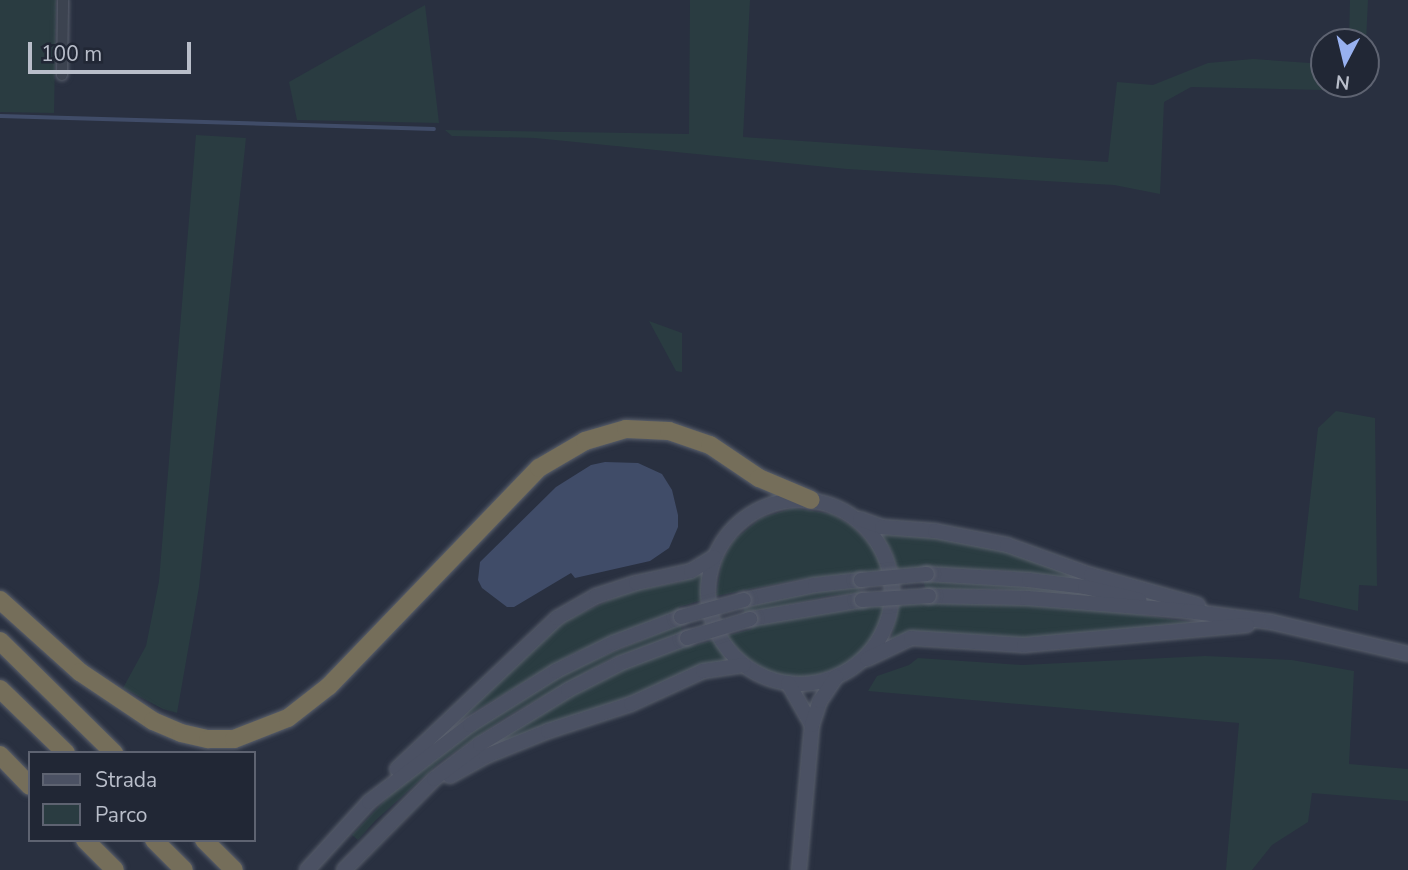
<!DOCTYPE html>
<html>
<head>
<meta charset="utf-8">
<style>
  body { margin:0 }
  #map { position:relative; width:1408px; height:870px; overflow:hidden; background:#293040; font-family:"Nunito Sans",sans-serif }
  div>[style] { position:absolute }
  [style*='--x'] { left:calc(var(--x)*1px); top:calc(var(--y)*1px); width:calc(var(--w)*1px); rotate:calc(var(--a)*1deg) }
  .green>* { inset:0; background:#2a3c41 }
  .water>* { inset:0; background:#404c68 }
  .stream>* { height:3.5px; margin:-1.75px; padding:0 1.75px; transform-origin:1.75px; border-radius:1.75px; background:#404c68 }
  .roads { filter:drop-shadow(0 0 2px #5a606d) drop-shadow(0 0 2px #5a606d) }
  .street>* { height:10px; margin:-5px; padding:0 5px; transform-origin:5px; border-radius:5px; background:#3c4350 }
  .secondary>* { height:14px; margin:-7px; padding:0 7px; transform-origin:7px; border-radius:7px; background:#4b5163 }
  .secondary>.ring { margin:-7px; padding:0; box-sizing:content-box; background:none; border:14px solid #4b5163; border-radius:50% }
  .highway>* { height:18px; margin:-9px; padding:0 9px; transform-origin:9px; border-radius:9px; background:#756e5a }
  .bridges { filter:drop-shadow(0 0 2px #5a606d) drop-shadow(0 0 2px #5a606d) }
  .secondary-bridge>* { height:14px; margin:-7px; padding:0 7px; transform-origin:7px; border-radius:7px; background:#4b5163 }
  span { translate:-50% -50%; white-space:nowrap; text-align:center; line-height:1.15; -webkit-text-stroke:7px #212735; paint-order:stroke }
  .legend { position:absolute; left:28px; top:751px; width:228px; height:91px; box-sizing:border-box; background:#212735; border:2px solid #5e6371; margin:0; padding:9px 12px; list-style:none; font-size:21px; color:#b9beca }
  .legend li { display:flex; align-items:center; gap:14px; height:35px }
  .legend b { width:35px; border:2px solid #5e6371 }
  .north { position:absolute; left:1310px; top:28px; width:70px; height:70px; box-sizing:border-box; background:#212735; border:2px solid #5e6371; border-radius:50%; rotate:187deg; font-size:19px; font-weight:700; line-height:28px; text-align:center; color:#b9beca }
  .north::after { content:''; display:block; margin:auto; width:24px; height:32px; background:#98b1f0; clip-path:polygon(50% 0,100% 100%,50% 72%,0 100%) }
  .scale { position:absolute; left:28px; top:42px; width:163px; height:32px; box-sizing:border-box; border:4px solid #b9beca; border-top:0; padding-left:9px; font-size:21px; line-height:24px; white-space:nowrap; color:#b9beca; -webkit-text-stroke:5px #212735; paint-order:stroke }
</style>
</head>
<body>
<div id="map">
  <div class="green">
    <div style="clip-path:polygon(0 0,56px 0,54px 113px,0 112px)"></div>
    <div style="clip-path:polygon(690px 0,750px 0,743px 137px,1108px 162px,1117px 82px,1153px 85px,1208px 63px,1253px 59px,1324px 64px,1324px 84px,1364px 84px,1364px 91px,1191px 87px,1164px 102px,1160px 194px,1114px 185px,847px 169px,535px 138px,452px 136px,445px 130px,689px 134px)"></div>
    <div style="clip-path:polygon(1350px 0,1368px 0,1366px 42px,1349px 42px)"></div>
    <div style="clip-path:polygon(425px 5px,439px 123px,297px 120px,289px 82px)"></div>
    <div style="clip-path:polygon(196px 135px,246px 138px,199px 587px,177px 713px,163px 709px,123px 688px,146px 646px,159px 581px)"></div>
    <div style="clip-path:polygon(649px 321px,682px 333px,682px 372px,676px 371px)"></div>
    <div style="clip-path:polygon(1336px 411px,1375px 418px,1377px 586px,1359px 585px,1358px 611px,1299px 598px,1318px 428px)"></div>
    <div style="clip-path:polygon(793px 508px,832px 514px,852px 526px,872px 546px,883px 571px,802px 579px,716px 596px,722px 561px,734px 540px,761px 518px)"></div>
    <div style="clip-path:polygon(886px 534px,938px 537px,986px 544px,1082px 575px,1080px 580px,1001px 570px,898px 570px,891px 550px,882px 536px)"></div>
    <div style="clip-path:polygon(703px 573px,702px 600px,679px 607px,679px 611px,572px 654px,453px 724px,539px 642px,567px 620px,629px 591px,680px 582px)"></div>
    <div style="clip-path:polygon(923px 580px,1066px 588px,1102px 598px,997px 589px,926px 590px)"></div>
    <div style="clip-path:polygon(859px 585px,860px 593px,829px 596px,744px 614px,744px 605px)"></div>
    <div style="clip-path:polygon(969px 599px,1103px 609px,1196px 623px,1035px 639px,906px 633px,891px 639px,899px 605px)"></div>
    <div style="clip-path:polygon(862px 605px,885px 606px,882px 619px,868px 645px,846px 665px,811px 677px,788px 677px,769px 672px,747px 658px,725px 636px,752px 629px,751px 625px)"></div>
    <div style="clip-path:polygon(681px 624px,682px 633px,610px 659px,506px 717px,440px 762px,375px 821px,358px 840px,352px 835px,391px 794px,458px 739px,570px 670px)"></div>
    <div style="clip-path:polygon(714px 640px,728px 661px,482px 750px,503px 733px,620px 669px,690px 643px,691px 646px)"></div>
    <div style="clip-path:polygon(1205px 656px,1292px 660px,1354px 671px,1349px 764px,1408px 769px,1408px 801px,1312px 793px,1308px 822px,1272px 845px,1252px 870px,1226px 870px,1239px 723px,868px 691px,877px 676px,909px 665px,918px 658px,1022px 665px)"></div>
  </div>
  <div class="water">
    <div style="clip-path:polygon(605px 462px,638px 463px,662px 474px,672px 490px,678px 515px,678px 527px,669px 548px,650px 561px,575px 578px,571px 573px,514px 607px,507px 607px,482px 588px,478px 580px,480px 562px,556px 487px,591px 465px)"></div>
  </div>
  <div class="stream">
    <div style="--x:0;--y:116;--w:434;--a:1.7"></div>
  </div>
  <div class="roads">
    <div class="street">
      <div style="--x:62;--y:75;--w:75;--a:-89.2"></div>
    </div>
    <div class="secondary">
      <div class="ring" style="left:708px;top:500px;width:170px;height:170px"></div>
      <div style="--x:860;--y:519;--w:23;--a:20"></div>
      <div style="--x:882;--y:527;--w:53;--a:4.3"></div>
      <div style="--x:935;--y:531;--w:73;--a:11"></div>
      <div style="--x:1007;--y:545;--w:89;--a:19.7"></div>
      <div style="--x:1091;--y:575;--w:111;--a:15.7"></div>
      <div style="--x:927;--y:574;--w:102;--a:3.4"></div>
      <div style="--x:1029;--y:580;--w:56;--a:7.1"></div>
      <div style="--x:1085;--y:587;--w:56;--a:13.5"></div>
      <div style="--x:929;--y:596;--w:98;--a:1.2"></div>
      <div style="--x:1027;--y:598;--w:162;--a:4.6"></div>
      <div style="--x:1188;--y:611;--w:84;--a:7.5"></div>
      <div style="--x:1271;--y:622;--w:141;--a:13.1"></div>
      <div style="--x:744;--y:600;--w:73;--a:-11.9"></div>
      <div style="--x:815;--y:585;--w:46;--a:-6.2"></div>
      <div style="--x:750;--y:619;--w:114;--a:-9.6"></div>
      <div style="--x:867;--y:659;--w:49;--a:-25.5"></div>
      <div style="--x:911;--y:638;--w:113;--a:3.5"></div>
      <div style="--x:1024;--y:645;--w:224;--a:-5.1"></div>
      <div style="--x:788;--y:683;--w:48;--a:60.3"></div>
      <div style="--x:397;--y:769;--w:220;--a:-43.3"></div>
      <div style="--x:557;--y:618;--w:45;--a:-29.4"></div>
      <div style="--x:596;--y:596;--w:42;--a:-18"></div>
      <div style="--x:636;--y:583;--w:56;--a:-12.3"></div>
      <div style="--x:691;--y:571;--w:27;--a:-31"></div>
      <div style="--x:450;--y:776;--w:41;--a:-29.1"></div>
      <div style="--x:486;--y:756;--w:67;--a:-22"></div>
      <div style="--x:548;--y:731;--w:87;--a:-18"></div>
      <div style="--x:631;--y:704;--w:79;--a:-24.6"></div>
      <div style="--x:703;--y:671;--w:41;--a:-8.3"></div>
      <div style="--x:307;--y:870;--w:92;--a:-47.6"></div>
      <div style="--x:369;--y:802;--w:127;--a:-37.3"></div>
      <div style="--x:470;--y:725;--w:102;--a:-32.1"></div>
      <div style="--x:556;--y:671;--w:64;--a:-26.2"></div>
      <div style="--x:613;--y:643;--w:73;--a:-20.9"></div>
      <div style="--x:344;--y:870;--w:128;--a:-45.3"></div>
      <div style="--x:434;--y:779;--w:58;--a:-37.3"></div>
      <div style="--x:480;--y:744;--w:103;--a:-31.5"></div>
      <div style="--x:568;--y:690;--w:59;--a:-27"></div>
      <div style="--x:621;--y:663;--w:71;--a:-20.7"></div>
      <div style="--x:799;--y:870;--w:146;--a:-84.9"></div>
      <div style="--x:812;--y:725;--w:25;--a:-72"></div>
      <div style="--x:820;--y:701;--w:29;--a:-56"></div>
    </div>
    <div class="highway">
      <div style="--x:0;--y:600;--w:108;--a:42"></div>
      <div style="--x:80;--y:672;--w:88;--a:33.9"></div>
      <div style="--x:153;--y:721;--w:30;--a:23"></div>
      <div style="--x:181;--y:733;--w:28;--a:13"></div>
      <div style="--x:208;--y:739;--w:26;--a:0"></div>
      <div style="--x:234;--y:739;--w:58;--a:-21.3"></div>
      <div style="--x:288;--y:718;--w:52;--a:-38"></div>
      <div style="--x:329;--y:686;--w:303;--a:-46.1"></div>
      <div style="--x:539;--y:468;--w:53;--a:-30.4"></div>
      <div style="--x:585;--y:441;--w:43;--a:-16.3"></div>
      <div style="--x:626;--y:429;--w:43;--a:2.7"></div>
      <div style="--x:669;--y:431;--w:43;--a:18.9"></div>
      <div style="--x:710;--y:445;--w:59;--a:34"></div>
      <div style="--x:759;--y:478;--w:56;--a:22.9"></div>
      <div style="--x:0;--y:641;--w:160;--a:44.5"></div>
      <div style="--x:0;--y:689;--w:92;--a:44.1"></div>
      <div style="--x:0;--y:755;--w:43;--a:45.9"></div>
      <div style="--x:85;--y:840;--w:42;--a:45"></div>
      <div style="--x:154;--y:840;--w:42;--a:45"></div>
      <div style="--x:204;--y:840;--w:42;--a:45"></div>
    </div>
  </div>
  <div class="bridges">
    <div class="secondary-bridge">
      <div style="--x:861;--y:580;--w:66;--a:-5.2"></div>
      <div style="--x:862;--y:600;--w:67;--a:-3.4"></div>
      <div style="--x:681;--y:617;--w:65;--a:-15.1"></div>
      <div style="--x:687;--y:638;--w:66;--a:-16.8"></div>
    </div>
  </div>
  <ul class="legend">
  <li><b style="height:9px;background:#4b5163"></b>Strada</li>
  <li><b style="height:19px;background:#2a3c41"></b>Parco</li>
  </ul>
  <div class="north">N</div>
  <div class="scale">100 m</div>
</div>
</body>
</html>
